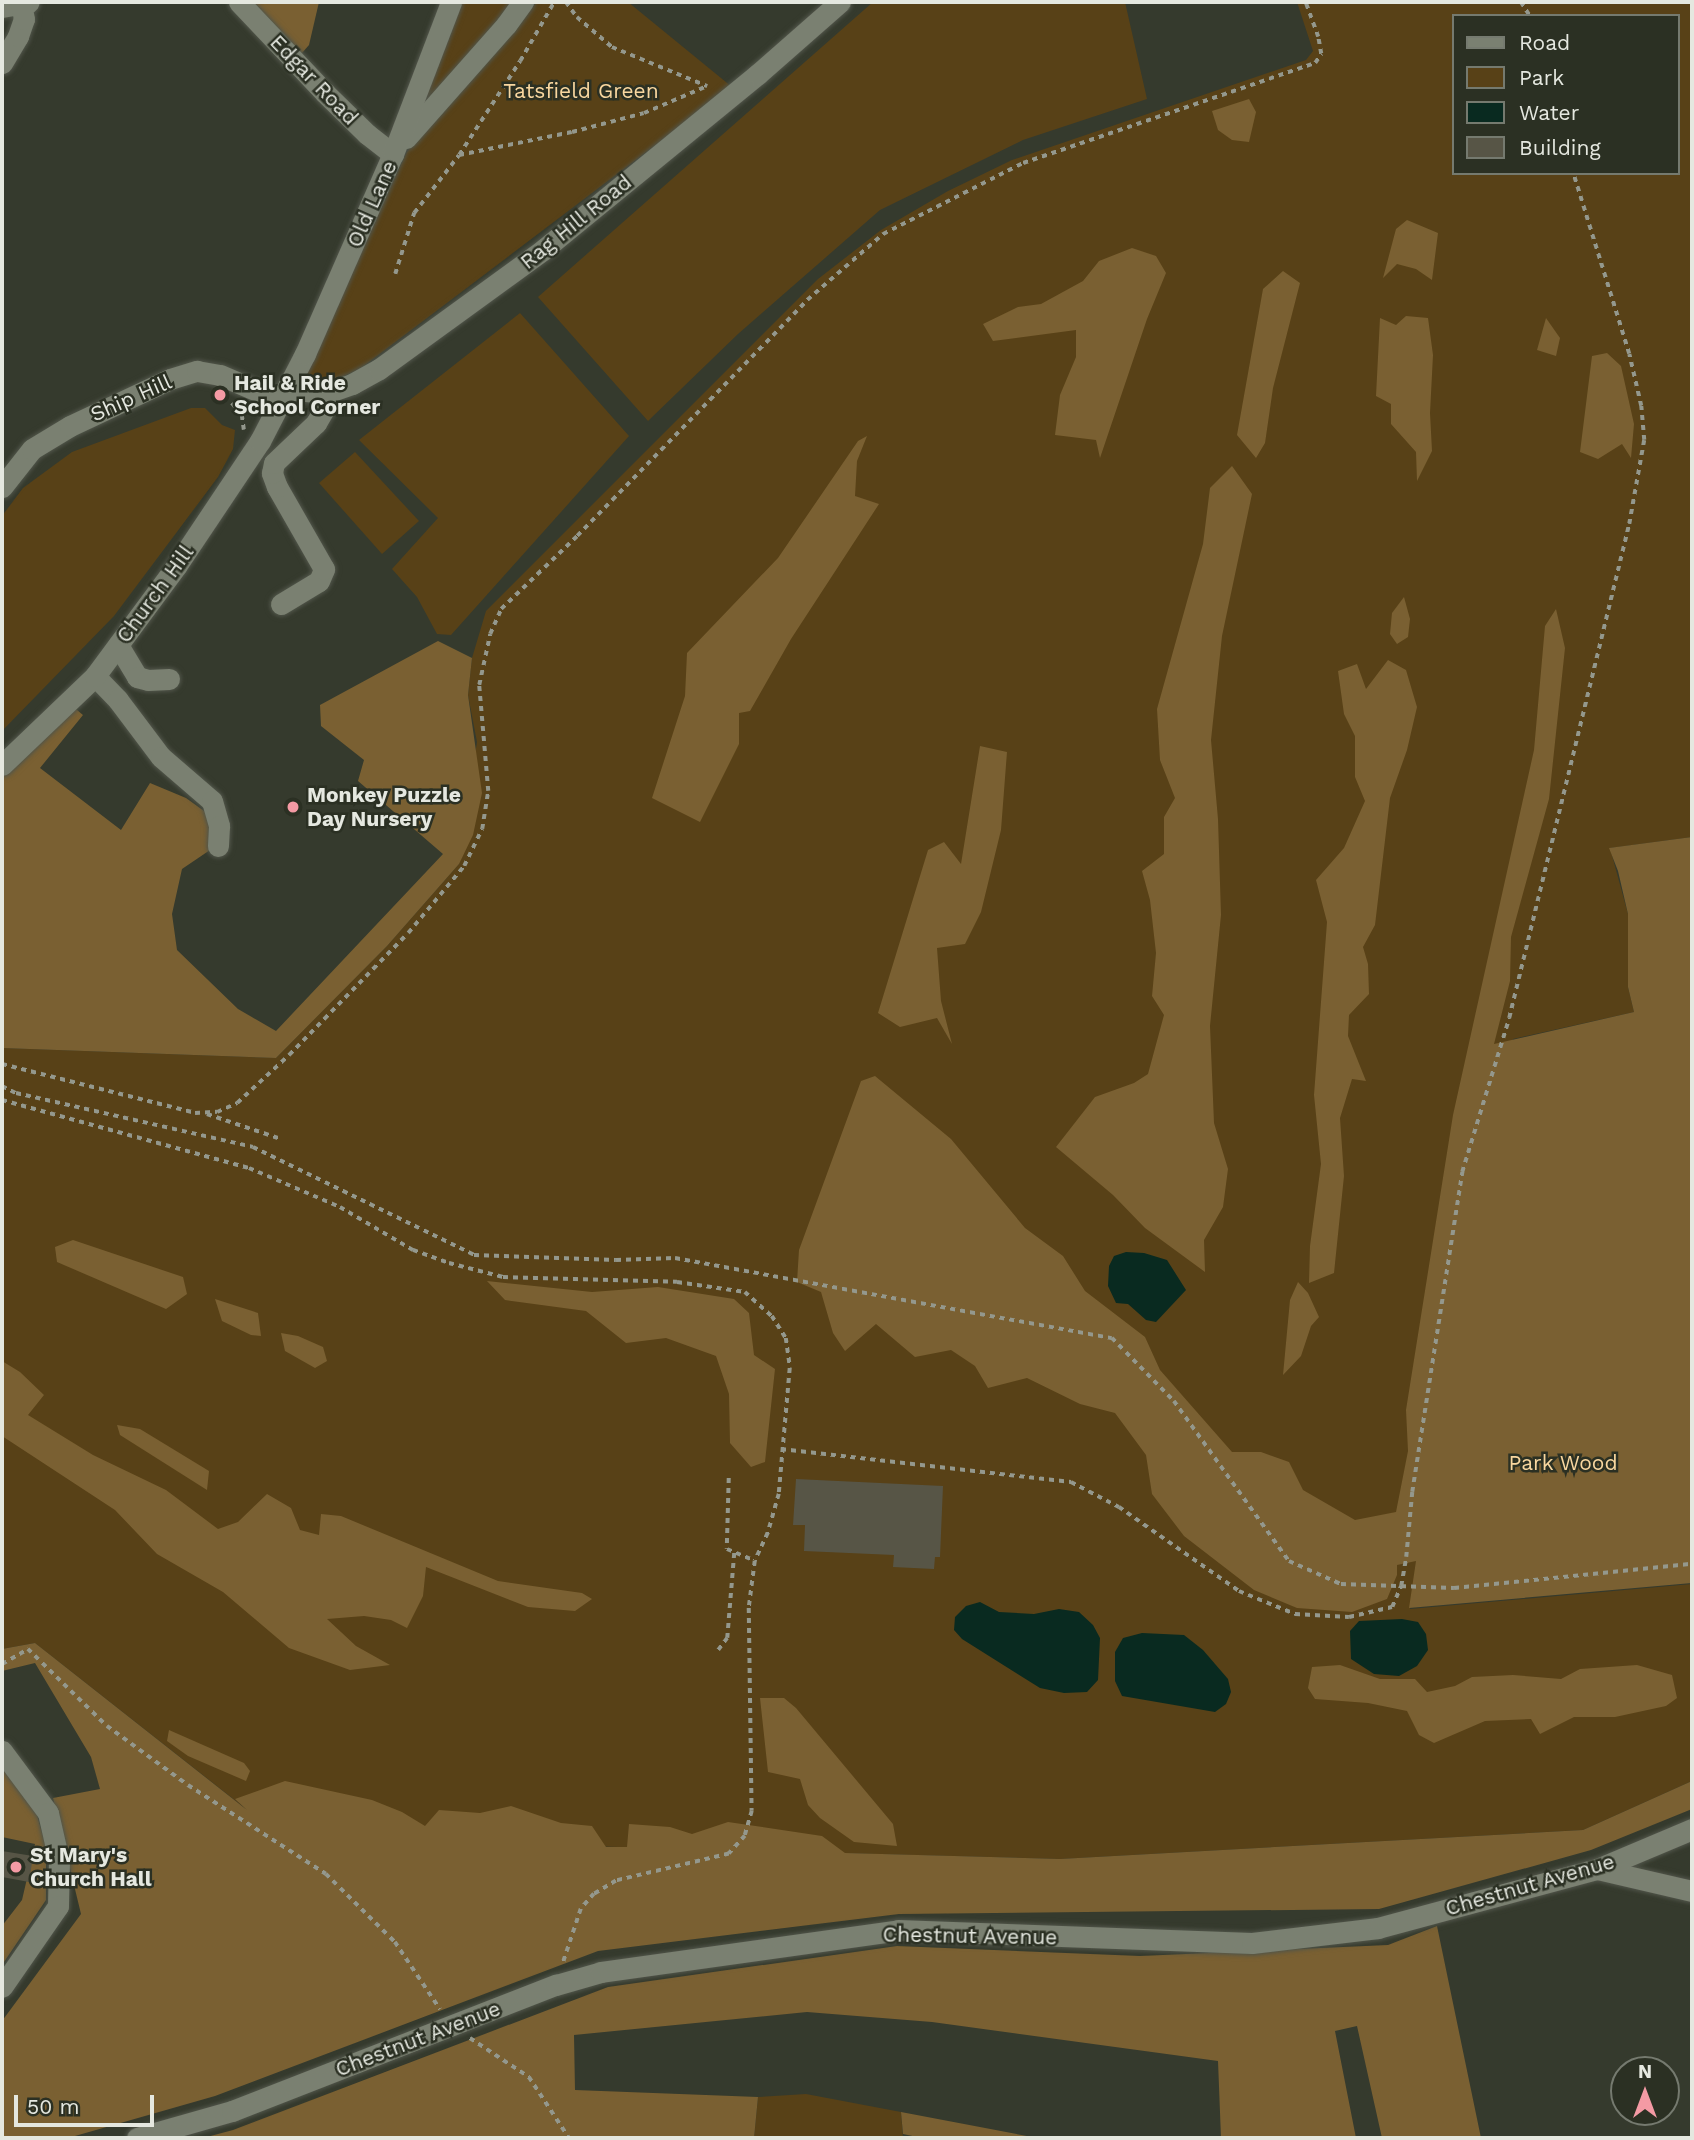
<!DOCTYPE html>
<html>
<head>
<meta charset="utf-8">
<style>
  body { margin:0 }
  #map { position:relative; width:1694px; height:2140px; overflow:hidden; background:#353a2d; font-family:"Work Sans",sans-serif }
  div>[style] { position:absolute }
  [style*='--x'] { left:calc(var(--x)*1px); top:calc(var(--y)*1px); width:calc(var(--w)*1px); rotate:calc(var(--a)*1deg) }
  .green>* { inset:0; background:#584117 }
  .forest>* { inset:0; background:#7a6032 }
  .water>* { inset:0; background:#092a20 }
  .building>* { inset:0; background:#575546 }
  .path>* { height:3.5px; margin-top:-1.75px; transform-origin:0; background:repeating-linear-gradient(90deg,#94988d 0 5px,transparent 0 10px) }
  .roads { filter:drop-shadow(0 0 2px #51554a) drop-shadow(0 0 2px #51554a) }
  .minor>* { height:21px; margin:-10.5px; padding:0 10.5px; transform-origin:10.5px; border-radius:10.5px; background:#7a8071 }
  .dots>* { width:19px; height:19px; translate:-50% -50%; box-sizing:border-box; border:4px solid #2b3023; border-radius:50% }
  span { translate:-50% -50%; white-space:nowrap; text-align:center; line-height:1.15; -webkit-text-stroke:5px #2b3023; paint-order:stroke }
  .street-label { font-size:21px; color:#e5e8e0 }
  .park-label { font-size:21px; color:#f9d79f }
  .poi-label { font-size:21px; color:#e5e8e0; font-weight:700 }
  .left { translate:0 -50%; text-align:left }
  .frame { position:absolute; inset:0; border:4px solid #e5e8e0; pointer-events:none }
  .legend { position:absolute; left:1452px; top:14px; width:228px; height:161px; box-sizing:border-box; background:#2b3023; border:2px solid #757a6f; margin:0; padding:9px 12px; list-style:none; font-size:21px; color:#e5e8e0 }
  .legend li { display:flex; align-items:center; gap:14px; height:35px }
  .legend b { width:35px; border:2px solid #757a6f }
  .north { position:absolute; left:1610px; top:2056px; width:70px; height:70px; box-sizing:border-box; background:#2b3023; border:2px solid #757a6f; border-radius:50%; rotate:0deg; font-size:19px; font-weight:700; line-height:28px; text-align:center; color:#e5e8e0 }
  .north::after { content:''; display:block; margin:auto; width:24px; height:32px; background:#f49aa4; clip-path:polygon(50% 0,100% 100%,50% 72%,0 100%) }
  .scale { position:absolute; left:14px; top:2095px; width:140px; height:32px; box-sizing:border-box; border:4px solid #e5e8e0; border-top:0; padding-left:9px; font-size:21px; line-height:24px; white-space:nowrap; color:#e5e8e0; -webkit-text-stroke:5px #2b3023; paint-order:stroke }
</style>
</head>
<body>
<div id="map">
  <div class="green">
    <div style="clip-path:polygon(460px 2px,511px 2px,500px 20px,416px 116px,450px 37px)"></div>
    <div style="clip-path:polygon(537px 2px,628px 2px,732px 87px,361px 368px,327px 384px,299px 381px,407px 152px)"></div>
    <div style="clip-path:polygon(873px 2px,1125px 2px,1147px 99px,1023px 140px,880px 210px,738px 334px,648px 421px,538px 297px)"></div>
    <div style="clip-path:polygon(evenodd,1297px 2px,1692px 2px,1692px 837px,1610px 848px,1628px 914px,1628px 987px,1634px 1012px,1513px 1039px,1473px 1183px,1410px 1609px,1692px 1584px,1692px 1781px,1583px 1830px,1060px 1859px,283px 1838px,35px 1643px,2px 1649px,2px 1048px,276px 1058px,387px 946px,459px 864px,477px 742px,468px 695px,472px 658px,486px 611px,818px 279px,881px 230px,948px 191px,1012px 160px,1306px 60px,1313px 51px,1297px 2px,1454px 16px,1678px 16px,1678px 173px,1454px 173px,1454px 16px)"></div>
    <div style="clip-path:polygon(520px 313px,629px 436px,451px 635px,437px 634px,417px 597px,392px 569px,438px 518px,359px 440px)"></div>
    <div style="clip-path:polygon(191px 408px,205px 408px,222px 425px,235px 430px,233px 449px,218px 477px,114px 616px,2px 731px,2px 516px,23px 488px,72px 452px)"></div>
    <div style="clip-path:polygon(355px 452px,419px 521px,382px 554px,319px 483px)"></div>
    <div style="clip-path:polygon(806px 2094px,901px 2112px,903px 2138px,754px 2138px,758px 2097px)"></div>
  </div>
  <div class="forest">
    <div style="clip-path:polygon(247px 2px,319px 2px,309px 45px,302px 53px)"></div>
    <div style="clip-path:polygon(1249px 99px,1256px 112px,1249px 142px,1232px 140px,1218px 130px,1212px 111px)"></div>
    <div style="clip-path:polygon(1407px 220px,1438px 233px,1432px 280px,1416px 269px,1397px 264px,1383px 278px,1396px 229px)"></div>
    <div style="clip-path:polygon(1132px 248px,1156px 256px,1166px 273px,1147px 319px,1100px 458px,1096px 440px,1055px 435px,1060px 395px,1076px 357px,1076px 330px,993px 341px,983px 324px,1018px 307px,1041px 304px,1083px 281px,1099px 261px)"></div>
    <div style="clip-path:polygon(1283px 271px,1300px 283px,1273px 388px,1265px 443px,1256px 458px,1237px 435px,1263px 289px)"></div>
    <div style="clip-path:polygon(1406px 316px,1428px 318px,1433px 355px,1430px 413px,1432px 451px,1417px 481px,1416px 452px,1391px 424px,1391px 404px,1376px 396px,1380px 318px,1396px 325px)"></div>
    <div style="clip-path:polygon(1546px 318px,1560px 338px,1556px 356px,1537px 350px)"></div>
    <div style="clip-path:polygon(1607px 353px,1621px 366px,1634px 424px,1631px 458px,1622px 444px,1598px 459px,1580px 452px,1592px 356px)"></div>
    <div style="clip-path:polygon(867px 436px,857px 461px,855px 496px,879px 504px,791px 639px,750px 711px,739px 713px,739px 744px,700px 822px,652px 798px,685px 696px,687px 653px,778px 558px,858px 441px)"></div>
    <div style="clip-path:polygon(1232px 466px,1252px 494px,1222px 636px,1211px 740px,1218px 819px,1221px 915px,1210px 1026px,1214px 1123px,1228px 1169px,1223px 1207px,1204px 1240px,1205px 1272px,1145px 1228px,1113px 1195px,1056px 1147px,1095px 1097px,1134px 1083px,1148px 1074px,1164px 1015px,1152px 996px,1156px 953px,1150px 900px,1142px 871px,1164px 854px,1164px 817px,1175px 798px,1160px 760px,1157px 709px,1203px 544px,1210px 488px)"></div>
    <div style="clip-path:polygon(1404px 597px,1410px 619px,1408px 637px,1397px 644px,1390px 634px,1392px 613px)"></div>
    <div style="clip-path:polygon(1556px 609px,1565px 648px,1549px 799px,1511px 937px,1510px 981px,1494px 1044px,1634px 1012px,1628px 987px,1628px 914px,1618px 871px,1609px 848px,1692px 837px,1692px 1583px,1409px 1608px,1416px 1561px,1397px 1565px,1397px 1575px,1387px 1599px,1352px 1612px,1297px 1608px,1254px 1590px,1184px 1536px,1152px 1494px,1146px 1455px,1115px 1413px,1080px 1404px,1027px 1378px,988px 1388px,975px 1366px,951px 1350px,915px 1357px,876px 1324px,845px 1351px,833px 1333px,821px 1292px,797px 1282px,799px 1250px,861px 1081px,875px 1076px,951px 1139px,1025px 1228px,1063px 1256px,1085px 1291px,1145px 1337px,1160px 1370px,1232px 1452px,1261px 1452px,1289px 1462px,1303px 1490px,1355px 1520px,1396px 1512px,1408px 1451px,1406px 1410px,1453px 1115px,1534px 750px,1545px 626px)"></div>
    <div style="clip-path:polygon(438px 641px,472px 658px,468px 695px,482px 793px,473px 835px,459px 864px,387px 946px,276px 1058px,2px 1048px,2px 771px,71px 705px,83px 715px,40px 768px,121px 830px,150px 783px,186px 798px,218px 821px,213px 848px,182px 869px,172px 914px,177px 950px,238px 1009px,276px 1031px,443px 854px,358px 781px,364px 760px,321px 726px,320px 705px)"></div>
    <div style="clip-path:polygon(1388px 660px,1406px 670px,1417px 707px,1407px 750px,1390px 798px,1375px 925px,1363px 947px,1368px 964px,1369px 994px,1349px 1015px,1348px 1036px,1366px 1081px,1352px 1079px,1340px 1118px,1344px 1176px,1334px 1273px,1309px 1283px,1310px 1246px,1321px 1164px,1314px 1095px,1327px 922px,1316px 880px,1344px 848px,1365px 801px,1355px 777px,1355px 736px,1344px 714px,1338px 671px,1357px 664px,1366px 689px)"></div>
    <div style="clip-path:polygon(980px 746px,1007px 752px,1001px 830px,981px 912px,965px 944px,937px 948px,941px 1001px,952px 1044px,937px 1018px,900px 1027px,878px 1013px,928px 850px,944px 842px,961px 864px)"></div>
    <div style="clip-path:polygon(73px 1240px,183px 1277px,187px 1294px,166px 1309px,57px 1262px,55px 1247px)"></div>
    <div style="clip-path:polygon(487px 1281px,592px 1292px,658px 1287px,734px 1299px,749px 1313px,754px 1355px,775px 1369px,765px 1462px,751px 1467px,730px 1443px,729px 1394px,716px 1356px,666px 1338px,626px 1343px,586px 1311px,505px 1300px)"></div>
    <div style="clip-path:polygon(1298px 1282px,1308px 1293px,1319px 1317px,1311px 1326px,1301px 1356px,1283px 1375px,1290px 1300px)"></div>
    <div style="clip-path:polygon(215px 1299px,258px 1313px,261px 1336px,251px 1335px,222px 1321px)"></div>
    <div style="clip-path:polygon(281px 1333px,298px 1336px,323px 1347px,327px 1361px,315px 1368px,285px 1351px)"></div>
    <div style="clip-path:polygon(2px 1361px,20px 1372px,44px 1395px,28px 1415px,93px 1455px,166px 1490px,218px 1529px,238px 1522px,267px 1494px,291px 1508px,300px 1530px,319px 1535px,321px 1514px,341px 1516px,498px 1581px,582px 1593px,592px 1599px,575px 1611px,528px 1607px,426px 1567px,423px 1596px,407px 1628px,391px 1620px,364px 1616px,327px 1619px,356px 1646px,390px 1665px,350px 1670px,289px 1648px,223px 1592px,157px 1554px,115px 1510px,2px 1436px)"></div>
    <div style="clip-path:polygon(117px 1425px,140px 1429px,209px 1471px,207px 1490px,120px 1435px)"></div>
    <div style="clip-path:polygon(35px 1643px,247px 1810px,235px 1799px,285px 1781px,372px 1800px,402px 1812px,425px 1826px,439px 1810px,480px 1813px,511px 1806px,561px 1823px,592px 1826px,606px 1847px,627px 1847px,629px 1824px,670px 1827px,692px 1834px,728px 1822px,822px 1836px,845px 1853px,1060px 1859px,1583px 1830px,1692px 1781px,1692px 1809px,1591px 1850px,1379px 1909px,899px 1914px,598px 1951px,215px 2096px,68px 2138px,2px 2138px,2px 2021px,81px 1914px,53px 1798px,100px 1789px,91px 1757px,35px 1663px,2px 1671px,2px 1649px)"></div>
    <div style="clip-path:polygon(1340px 1665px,1380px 1679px,1415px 1679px,1427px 1692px,1455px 1686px,1472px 1677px,1513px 1675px,1561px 1679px,1580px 1669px,1637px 1665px,1672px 1675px,1677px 1698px,1666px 1706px,1615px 1717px,1574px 1717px,1540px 1734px,1531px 1719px,1485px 1721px,1434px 1743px,1419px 1735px,1407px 1711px,1368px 1703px,1315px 1699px,1308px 1688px,1312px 1667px)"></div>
    <div style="clip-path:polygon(760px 1698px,784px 1698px,796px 1708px,893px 1824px,897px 1846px,854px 1842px,820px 1818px,808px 1805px,800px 1779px,768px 1772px)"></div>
    <div style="clip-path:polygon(169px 1730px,244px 1763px,250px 1771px,246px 1781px,188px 1756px,167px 1741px)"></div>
    <div style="clip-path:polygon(2px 1767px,35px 1808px,46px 1847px,46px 1900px,2px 1965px,2px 1926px,22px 1900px,35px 1844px,2px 1837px)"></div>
    <div style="clip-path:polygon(1437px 1926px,1481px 2138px,1382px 2138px,1357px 2026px,1335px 2031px,1356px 2138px,1221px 2138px,1218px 2061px,932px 2022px,807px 2012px,574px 2035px,575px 2090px,758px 2097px,754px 2138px,203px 2138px,233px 2130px,608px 1987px,897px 1946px,1140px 1956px,1388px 1945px)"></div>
    <div style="clip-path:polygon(901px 2112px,1032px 2137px,1041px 2138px,922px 2138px,903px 2134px)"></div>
  </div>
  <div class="water">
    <div style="clip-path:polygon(1126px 1252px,1144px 1253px,1167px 1260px,1186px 1290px,1156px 1322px,1146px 1320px,1128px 1304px,1116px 1303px,1108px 1286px,1109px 1266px,1114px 1256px)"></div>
    <div style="clip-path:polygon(980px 1602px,999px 1612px,1034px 1614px,1059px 1609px,1079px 1612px,1093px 1625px,1100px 1638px,1098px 1680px,1087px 1692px,1064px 1693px,1040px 1688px,962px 1639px,954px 1630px,955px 1617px,966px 1606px)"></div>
    <div style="clip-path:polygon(1402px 1619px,1418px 1622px,1426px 1634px,1428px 1650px,1417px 1666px,1399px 1676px,1374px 1674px,1351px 1659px,1350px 1631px,1359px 1621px)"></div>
    <div style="clip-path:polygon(1142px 1633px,1184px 1635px,1203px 1650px,1228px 1679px,1231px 1692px,1226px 1704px,1215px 1712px,1122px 1696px,1115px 1681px,1115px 1652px,1123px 1638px)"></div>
  </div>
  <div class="building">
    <div style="clip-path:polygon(796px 1479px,943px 1486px,940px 1557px,935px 1557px,934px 1569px,893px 1567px,894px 1555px,804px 1551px,805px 1525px,793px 1525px)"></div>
    <div style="clip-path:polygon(2px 1851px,33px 1856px,29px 1882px,2px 1877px)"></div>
  </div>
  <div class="path">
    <div style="--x:566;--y:2;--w:19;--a:54"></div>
    <div style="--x:577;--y:17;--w:46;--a:40.6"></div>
    <div style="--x:612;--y:47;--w:103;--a:22.3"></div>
    <div style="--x:1521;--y:2;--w:17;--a:57"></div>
    <div style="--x:459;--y:155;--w:115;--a:-11.5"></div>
    <div style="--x:572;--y:132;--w:74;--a:-14.8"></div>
    <div style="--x:644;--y:113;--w:69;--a:-23.2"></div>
    <div style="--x:395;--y:274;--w:64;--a:-72.7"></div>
    <div style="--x:414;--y:213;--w:73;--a:-52.2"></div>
    <div style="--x:459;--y:155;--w:112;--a:-57"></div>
    <div style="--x:520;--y:61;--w:68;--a:-60"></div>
    <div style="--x:232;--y:403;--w:16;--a:50"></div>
    <div style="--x:242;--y:415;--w:15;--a:82"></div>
    <div style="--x:2;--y:1064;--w:199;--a:14.2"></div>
    <div style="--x:195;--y:1113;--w:22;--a:-3"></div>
    <div style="--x:217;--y:1112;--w:22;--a:-24"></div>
    <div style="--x:237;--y:1103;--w:71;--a:-42.7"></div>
    <div style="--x:289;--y:1055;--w:170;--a:-45.7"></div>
    <div style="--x:408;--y:933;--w:87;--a:-50.1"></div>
    <div style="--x:464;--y:866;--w:41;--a:-64.1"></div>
    <div style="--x:482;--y:829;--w:38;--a:-81"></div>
    <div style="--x:488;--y:791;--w:106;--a:-94.9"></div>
    <div style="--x:479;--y:685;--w:52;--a:-77.8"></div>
    <div style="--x:490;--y:634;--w:27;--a:-66"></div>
    <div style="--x:501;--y:609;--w:105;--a:-43.8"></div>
    <div style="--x:577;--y:536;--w:330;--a:-45.7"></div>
    <div style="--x:807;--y:300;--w:101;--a:-41"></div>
    <div style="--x:883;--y:234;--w:157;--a:-26.9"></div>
    <div style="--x:1023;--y:163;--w:309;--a:-18.9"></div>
    <div style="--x:1315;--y:63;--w:11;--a:-56"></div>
    <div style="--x:1321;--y:54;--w:17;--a:-100"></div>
    <div style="--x:1318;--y:37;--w:37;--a:-110"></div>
    <div style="--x:2;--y:1086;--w:16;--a:27"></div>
    <div style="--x:16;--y:1093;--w:243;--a:12.8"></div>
    <div style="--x:253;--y:1147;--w:246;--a:26"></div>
    <div style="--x:474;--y:1255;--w:142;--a:2"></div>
    <div style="--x:616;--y:1260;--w:59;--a:-1.9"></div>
    <div style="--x:675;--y:1258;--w:444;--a:10.4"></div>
    <div style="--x:1112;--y:1338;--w:88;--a:45.5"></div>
    <div style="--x:1174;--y:1401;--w:197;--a:54.3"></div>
    <div style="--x:1289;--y:1561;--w:57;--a:23.9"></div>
    <div style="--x:1341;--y:1584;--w:113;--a:2"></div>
    <div style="--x:1454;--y:1588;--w:239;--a:-5.8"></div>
    <div style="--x:2;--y:1100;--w:256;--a:15.4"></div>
    <div style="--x:249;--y:1168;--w:99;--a:23.2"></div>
    <div style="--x:340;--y:1207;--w:85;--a:30.5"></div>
    <div style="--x:413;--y:1250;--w:38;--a:20"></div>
    <div style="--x:449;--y:1263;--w:56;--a:14.5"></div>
    <div style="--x:503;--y:1277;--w:174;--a:1.6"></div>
    <div style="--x:677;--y:1282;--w:69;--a:8.4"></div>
    <div style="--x:745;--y:1292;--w:36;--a:42"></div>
    <div style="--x:772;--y:1316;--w:26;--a:58"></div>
    <div style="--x:786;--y:1338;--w:30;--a:82"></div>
    <div style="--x:790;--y:1368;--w:126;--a:95"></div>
    <div style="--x:779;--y:1494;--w:41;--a:105.8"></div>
    <div style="--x:768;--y:1533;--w:31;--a:115"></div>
    <div style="--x:755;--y:1561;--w:47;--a:97.3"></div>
    <div style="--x:749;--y:1608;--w:203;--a:89.2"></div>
    <div style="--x:752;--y:1811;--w:26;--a:106"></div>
    <div style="--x:745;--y:1836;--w:24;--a:132"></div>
    <div style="--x:729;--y:1854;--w:116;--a:166.6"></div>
    <div style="--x:616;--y:1881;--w:26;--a:149"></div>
    <div style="--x:594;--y:1894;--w:20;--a:131"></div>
    <div style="--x:581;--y:1909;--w:57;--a:108.4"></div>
    <div style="--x:207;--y:1114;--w:78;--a:18.7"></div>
    <div style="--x:781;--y:1449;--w:292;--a:6.5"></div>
    <div style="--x:1071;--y:1482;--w:54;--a:27.5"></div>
    <div style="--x:1119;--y:1507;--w:146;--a:35"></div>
    <div style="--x:1239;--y:1591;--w:61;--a:22.3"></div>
    <div style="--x:1295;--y:1614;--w:54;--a:3.2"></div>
    <div style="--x:1349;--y:1617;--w:44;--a:-13.1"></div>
    <div style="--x:1392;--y:1607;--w:23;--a:-67"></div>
    <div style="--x:1401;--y:1586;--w:29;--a:-80"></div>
    <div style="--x:1406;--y:1557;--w:65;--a:-84.7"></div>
    <div style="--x:1412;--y:1492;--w:324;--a:-81.1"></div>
    <div style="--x:1462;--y:1172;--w:161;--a:-73"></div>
    <div style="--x:1509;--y:1018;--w:508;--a:-76.35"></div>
    <div style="--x:1629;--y:524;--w:85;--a:-79.9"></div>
    <div style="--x:1644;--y:440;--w:34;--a:-95"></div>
    <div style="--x:1641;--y:406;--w:53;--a:-103"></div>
    <div style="--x:1629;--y:354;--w:189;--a:-107.2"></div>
    <div style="--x:729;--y:1478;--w:71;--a:91.6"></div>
    <div style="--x:727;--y:1549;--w:30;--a:23"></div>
    <div style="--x:718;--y:1650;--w:15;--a:-53"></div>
    <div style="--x:727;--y:1638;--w:86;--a:-85.3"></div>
    <div style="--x:2;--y:1664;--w:30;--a:-30"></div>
    <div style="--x:28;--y:1649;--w:110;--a:44.3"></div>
    <div style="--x:107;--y:1726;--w:100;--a:36.1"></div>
    <div style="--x:188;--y:1785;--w:164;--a:32.8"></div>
    <div style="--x:326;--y:1874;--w:97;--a:44.6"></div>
    <div style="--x:395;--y:1942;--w:81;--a:56.1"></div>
    <div style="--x:470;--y:2038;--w:71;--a:33.5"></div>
    <div style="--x:529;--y:2077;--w:73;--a:56.7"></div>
  </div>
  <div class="roads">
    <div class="minor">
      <div style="--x:239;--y:2;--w:125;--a:46.6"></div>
      <div style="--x:325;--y:93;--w:59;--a:44.3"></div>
      <div style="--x:367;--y:134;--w:33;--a:38"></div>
      <div style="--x:2;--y:7;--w:27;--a:-10"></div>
      <div style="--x:2;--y:63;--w:31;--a:-59"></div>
      <div style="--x:18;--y:36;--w:18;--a:-71"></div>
      <div style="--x:24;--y:19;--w:15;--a:-101"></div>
      <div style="--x:406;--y:138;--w:151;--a:-48.5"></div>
      <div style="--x:506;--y:25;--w:29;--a:-54"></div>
      <div style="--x:288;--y:386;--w:9;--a:27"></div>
      <div style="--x:296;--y:390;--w:30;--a:6"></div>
      <div style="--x:326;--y:393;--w:28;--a:-19"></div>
      <div style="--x:352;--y:384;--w:31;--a:-29"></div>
      <div style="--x:379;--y:369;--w:204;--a:-36"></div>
      <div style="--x:544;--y:249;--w:276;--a:-39.3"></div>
      <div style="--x:758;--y:74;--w:109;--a:-41.3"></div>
      <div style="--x:2;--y:487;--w:48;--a:-51.7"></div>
      <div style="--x:32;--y:449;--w:44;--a:-31.2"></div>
      <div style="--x:70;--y:426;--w:110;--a:-25.2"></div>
      <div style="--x:170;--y:379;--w:28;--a:-17"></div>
      <div style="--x:197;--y:371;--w:23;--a:10"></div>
      <div style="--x:220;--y:375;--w:66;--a:23.1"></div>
      <div style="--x:281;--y:604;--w:44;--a:-31.2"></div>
      <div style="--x:319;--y:581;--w:13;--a:-67"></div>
      <div style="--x:324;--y:569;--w:95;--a:-119.8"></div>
      <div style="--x:277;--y:487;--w:15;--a:-110"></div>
      <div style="--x:272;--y:473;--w:10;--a:-79"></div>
      <div style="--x:274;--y:463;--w:58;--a:-43.6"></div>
      <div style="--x:316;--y:423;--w:16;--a:-60"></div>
      <div style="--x:324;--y:409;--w:16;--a:-83"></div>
      <div style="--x:118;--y:645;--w:37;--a:59"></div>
      <div style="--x:137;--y:677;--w:11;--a:15"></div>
      <div style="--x:148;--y:680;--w:21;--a:-3"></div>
      <div style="--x:95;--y:676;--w:33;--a:46"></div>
      <div style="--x:118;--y:700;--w:71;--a:53"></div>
      <div style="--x:161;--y:757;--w:67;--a:40.8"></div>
      <div style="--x:212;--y:801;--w:26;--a:74"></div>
      <div style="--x:219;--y:826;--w:20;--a:93"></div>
      <div style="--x:2;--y:765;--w:129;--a:-43.7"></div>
      <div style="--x:95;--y:676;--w:138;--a:-53.5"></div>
      <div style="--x:177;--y:565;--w:149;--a:-56.2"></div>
      <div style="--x:260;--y:441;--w:98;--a:-62.7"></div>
      <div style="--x:305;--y:354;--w:219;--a:-66.3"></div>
      <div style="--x:393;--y:154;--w:163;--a:-69.1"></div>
      <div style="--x:2;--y:1751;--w:77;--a:53.4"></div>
      <div style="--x:48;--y:1813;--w:49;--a:77.1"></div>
      <div style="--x:59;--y:1861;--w:45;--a:91.3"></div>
      <div style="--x:58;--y:1906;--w:98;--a:124.7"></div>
      <div style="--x:1597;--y:1869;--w:98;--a:13"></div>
      <div style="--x:137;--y:2138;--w:99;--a:-15.9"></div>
      <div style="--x:232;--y:2111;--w:348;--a:-21.3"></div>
      <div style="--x:556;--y:1985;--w:47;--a:-16.1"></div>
      <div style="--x:601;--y:1972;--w:300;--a:-8"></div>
      <div style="--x:898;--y:1930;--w:354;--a:2.1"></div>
      <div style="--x:1252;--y:1943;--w:127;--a:-6.8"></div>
      <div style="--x:1378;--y:1928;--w:227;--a:-15.1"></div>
      <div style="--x:1597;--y:1869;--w:103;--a:-22.8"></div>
    </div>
  </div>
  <div class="dots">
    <div style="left:220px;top:395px;background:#f49aa4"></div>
    <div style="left:293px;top:807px;background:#f49aa4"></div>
    <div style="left:16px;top:1867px;background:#f49aa4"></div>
  </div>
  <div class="street-label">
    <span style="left:314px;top:80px;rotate:46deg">Edgar Road</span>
    <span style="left:372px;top:204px;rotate:-66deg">Old Lane</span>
    <span style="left:576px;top:222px;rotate:-39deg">Rag Hill Road</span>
    <span style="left:131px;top:398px;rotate:-24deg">Ship Hill</span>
    <span style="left:155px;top:594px;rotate:-54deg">Church Hill</span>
    <span style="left:1530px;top:1885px;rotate:-16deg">Chestnut Avenue</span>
    <span style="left:970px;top:1936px;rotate:1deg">Chestnut Avenue</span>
    <span style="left:418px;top:2039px;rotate:-21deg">Chestnut Avenue</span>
  </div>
  <div class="park-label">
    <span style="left:581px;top:91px">Tatsfield Green</span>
    <span style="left:1563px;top:1463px">Park Wood</span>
  </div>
  <div class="poi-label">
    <span class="left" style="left:234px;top:395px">Hail &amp; Ride<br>School Corner</span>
    <span class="left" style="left:307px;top:807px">Monkey Puzzle<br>Day Nursery</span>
    <span class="left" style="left:30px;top:1867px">St Mary's<br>Church Hall</span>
  </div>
  <div class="frame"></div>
  <ul class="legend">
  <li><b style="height:9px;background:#7a8071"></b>Road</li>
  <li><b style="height:19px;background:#584117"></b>Park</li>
  <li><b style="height:19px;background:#092a20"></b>Water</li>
  <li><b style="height:19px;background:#575546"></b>Building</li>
  </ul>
  <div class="north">N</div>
  <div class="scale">50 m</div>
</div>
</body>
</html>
